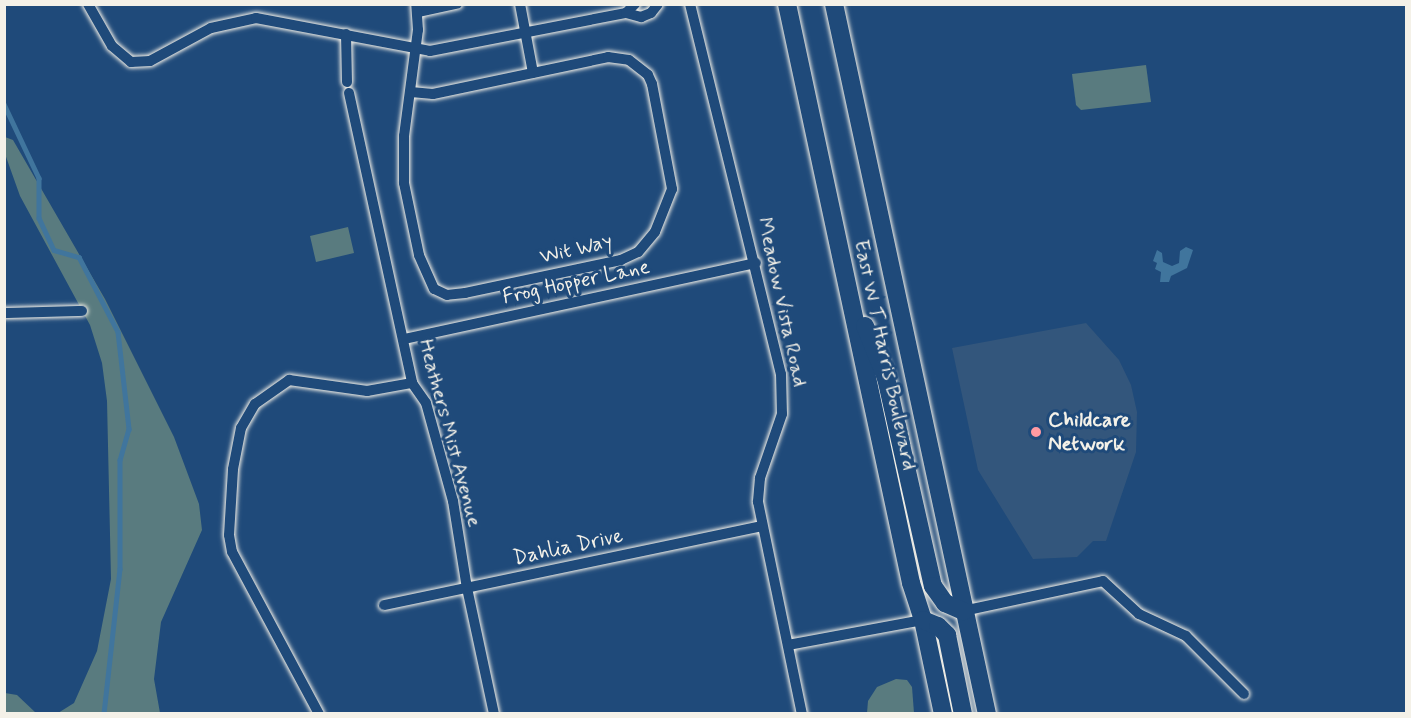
<!DOCTYPE html>
<html>
<head>
<meta charset="utf-8">
<style>
  body { margin:0 }
  #map { position:relative; width:1411px; height:718px; overflow:hidden; background:#1f4a7a; font-family:Mynerve,sans-serif }
  div>[style] { position:absolute }
  [style*='--x'] { left:calc(var(--x)*1px); top:calc(var(--y)*1px); width:calc(var(--w)*1px); rotate:calc(var(--a)*1deg) }
  .built>* { inset:0; background:#33567c }
  .green>* { inset:0; background:#597b7f }
  .water>* { inset:0; background:#40759d }
  .stream>* { height:4.5px; margin:-2.25px; padding:0 2.25px; transform-origin:2.25px; border-radius:2.25px; background:#40759d }
  .roads { filter:drop-shadow(0 0 2px #f4f1e8) drop-shadow(0 0 2px #f4f1e8) }
  .minor>* { height:10px; margin:-5px; padding:0 5px; transform-origin:5px; border-radius:5px; background:#1f4a7a }
  .primary>* { height:18px; margin:-9px; padding:0 9px; transform-origin:9px; border-radius:9px; background:#1f4a7a }
  .dots>* { width:16px; height:16px; translate:-50% -50%; box-sizing:border-box; border:3px solid #1f4a7a; border-radius:50% }
  span { translate:-50% -50%; white-space:nowrap; text-align:center; line-height:1.15; -webkit-text-stroke:6px #1f4a7a; paint-order:stroke }
  .street-label { font-size:21px; color:#f4f1e8 }
  .poi-label { font-size:21px; color:#f4f1e8; font-weight:700 }
  .left { translate:0 -50%; text-align:left }
  .frame { position:absolute; inset:0; border:6px solid #f4f1e8; pointer-events:none }
</style>
</head>
<body>
<div id="map">
  <div class="built">
    <div style="clip-path:polygon(1086px 323px,1119px 360px,1131px 385px,1137px 412px,1136px 452px,1106px 541px,1093px 541px,1077px 557px,1033px 559px,978px 470px,952px 348px)"></div>
  </div>
  <div class="green">
    <div style="clip-path:polygon(1146px 65px,1151px 102px,1081px 110px,1076px 105px,1072px 74px)"></div>
    <div style="clip-path:polygon(5px 137px,13px 140px,105px 299px,174px 437px,199px 504px,202px 530px,161px 622px,154px 679px,160px 713px,58px 713px,74px 703px,97px 651px,111px 579px,107px 401px,102px 363px,90px 325px,20px 196px,5px 154px)"></div>
    <div style="clip-path:polygon(348px 227px,354px 253px,316px 262px,310px 236px)"></div>
    <div style="clip-path:polygon(896px 679px,907px 680px,912px 687px,914px 713px,867px 713px,868px 701px,877px 687px)"></div>
    <div style="clip-path:polygon(5px 693px,17px 695px,36px 713px,5px 713px)"></div>
  </div>
  <div class="water">
    <div style="clip-path:polygon(1186px 247px,1193px 250px,1187px 268px,1171px 276px,1169px 282px,1160px 282px,1161px 272px,1155px 269px,1157px 263px,1153px 261px,1157px 250px,1162px 253px,1163px 262px,1172px 266px,1179px 263px,1180px 251px)"></div>
  </div>
  <div class="stream">
    <div style="--x:4;--y:104;--w:82;--a:64.7"></div>
    <div style="--x:39;--y:178;--w:40;--a:90"></div>
    <div style="--x:39;--y:218;--w:35;--a:65"></div>
    <div style="--x:54;--y:250;--w:26;--a:16"></div>
    <div style="--x:79;--y:257;--w:85;--a:62.5"></div>
    <div style="--x:118;--y:332;--w:98;--a:83.5"></div>
    <div style="--x:129;--y:429;--w:32;--a:106"></div>
    <div style="--x:120;--y:460;--w:109;--a:90"></div>
    <div style="--x:120;--y:569;--w:146;--a:96.3"></div>
  </div>
  <div class="roads">
    <div class="minor">
      <div style="--x:88;--y:4;--w:48;--a:60.3"></div>
      <div style="--x:112;--y:46;--w:25;--a:40"></div>
      <div style="--x:131;--y:62;--w:19;--a:-3"></div>
      <div style="--x:150;--y:61;--w:69;--a:-28.4"></div>
      <div style="--x:211;--y:28;--w:46;--a:-12.5"></div>
      <div style="--x:256;--y:18;--w:177;--a:10.7"></div>
      <div style="--x:430;--y:51;--w:200;--a:-11"></div>
      <div style="--x:626;--y:13;--w:16;--a:15"></div>
      <div style="--x:641;--y:17;--w:11;--a:-22"></div>
      <div style="--x:651;--y:13;--w:11;--a:-52"></div>
      <div style="--x:520;--y:4;--w:70;--a:79.3"></div>
      <div style="--x:690;--y:4;--w:381;--a:76.2"></div>
      <div style="--x:781;--y:374;--w:40;--a:88.6"></div>
      <div style="--x:782;--y:414;--w:68;--a:109"></div>
      <div style="--x:760;--y:478;--w:24;--a:95"></div>
      <div style="--x:758;--y:502;--w:217;--a:78.3"></div>
      <div style="--x:418;--y:12;--w:40;--a:-12"></div>
      <div style="--x:626;--y:13;--w:13;--a:-45"></div>
      <div style="--x:346;--y:34;--w:48;--a:88.8"></div>
      <div style="--x:411;--y:92;--w:22;--a:5"></div>
      <div style="--x:433;--y:94;--w:179;--a:-11.9"></div>
      <div style="--x:608;--y:57;--w:21;--a:8"></div>
      <div style="--x:629;--y:60;--w:24;--a:38"></div>
      <div style="--x:648;--y:75;--w:10;--a:66"></div>
      <div style="--x:652;--y:84;--w:107;--a:79.2"></div>
      <div style="--x:672;--y:189;--w:46;--a:111.6"></div>
      <div style="--x:655;--y:232;--w:26;--a:130"></div>
      <div style="--x:638;--y:252;--w:19;--a:155"></div>
      <div style="--x:621;--y:260;--w:159;--a:168.1"></div>
      <div style="--x:465;--y:293;--w:18;--a:174"></div>
      <div style="--x:447;--y:295;--w:14;--a:-155"></div>
      <div style="--x:434;--y:289;--w:37;--a:-114"></div>
      <div style="--x:419;--y:255;--w:74;--a:-101.8"></div>
      <div style="--x:404;--y:183;--w:47;--a:-90"></div>
      <div style="--x:404;--y:136;--w:107;--a:-82.5"></div>
      <div style="--x:418;--y:30;--w:26;--a:-94"></div>
      <div style="--x:349;--y:93;--w:297;--a:77.7"></div>
      <div style="--x:412;--y:383;--w:24;--a:55"></div>
      <div style="--x:426;--y:403;--w:102;--a:74.6"></div>
      <div style="--x:453;--y:501;--w:88;--a:80.9"></div>
      <div style="--x:467;--y:588;--w:129;--a:77.9"></div>
      <div style="--x:4;--y:313;--w:78;--a:-1.5"></div>
      <div style="--x:404;--y:339;--w:360;--a:-12.2"></div>
      <div style="--x:384;--y:605;--w:385;--a:-11.8"></div>
      <div style="--x:963;--y:611;--w:143;--a:-12.1"></div>
      <div style="--x:1103;--y:581;--w:49;--a:42.5"></div>
      <div style="--x:1139;--y:614;--w:52;--a:25.1"></div>
      <div style="--x:1186;--y:636;--w:82;--a:45"></div>
      <div style="--x:788;--y:645;--w:137;--a:-10.5"></div>
      <div style="--x:319;--y:714;--w:184;--a:-118.2"></div>
      <div style="--x:232;--y:552;--w:17;--a:-100"></div>
      <div style="--x:229;--y:535;--w:66;--a:-86.5"></div>
      <div style="--x:233;--y:469;--w:42;--a:-79"></div>
      <div style="--x:241;--y:428;--w:28;--a:-60"></div>
      <div style="--x:255;--y:404;--w:42;--a:-35.2"></div>
      <div style="--x:289;--y:380;--w:79;--a:8"></div>
      <div style="--x:367;--y:391;--w:46;--a:-10.1"></div>
    </div>
    <div class="primary">
      <div style="--x:787;--y:4;--w:592;--a:77.91"></div>
      <div style="--x:911;--y:583;--w:39;--a:72"></div>
      <div style="--x:923;--y:620;--w:96;--a:78"></div>
      <div style="--x:834;--y:4;--w:726;--a:77.84"></div>
      <div style="--x:865;--y:326;--w:56;--a:68"></div>
      <div style="--x:886;--y:378;--w:213;--a:77.3"></div>
      <div style="--x:933;--y:586;--w:21;--a:55"></div>
      <div style="--x:945;--y:603;--w:20;--a:24"></div>
      <div style="--x:923;--y:620;--w:16;--a:22"></div>
      <div style="--x:938;--y:626;--w:13;--a:45"></div>
      <div style="--x:947;--y:635;--w:81;--a:78.6"></div>
    </div>
  </div>
  <div class="dots">
    <div style="left:1036px;top:432px;background:#ff9aa2"></div>
  </div>
  <div class="street-label">
    <span style="left:576px;top:249px;rotate:-13deg">Wit Way</span>
    <span style="left:576px;top:282px;rotate:-12deg">Frog Hopper Lane</span>
    <span style="left:782px;top:302px;rotate:78deg">Meadow Vista Road</span>
    <span style="left:885px;top:355px;rotate:78deg">East W T Harris Boulevard</span>
    <span style="left:450px;top:433px;rotate:75deg">Heathers Mist Avenue</span>
    <span style="left:568px;top:547px;rotate:-12deg">Dahlia Drive</span>
  </div>
  <div class="poi-label">
    <span class="left" style="left:1048px;top:432px">Childcare<br>Network</span>
  </div>
  <div class="frame"></div>
</div>
</body>
</html>
